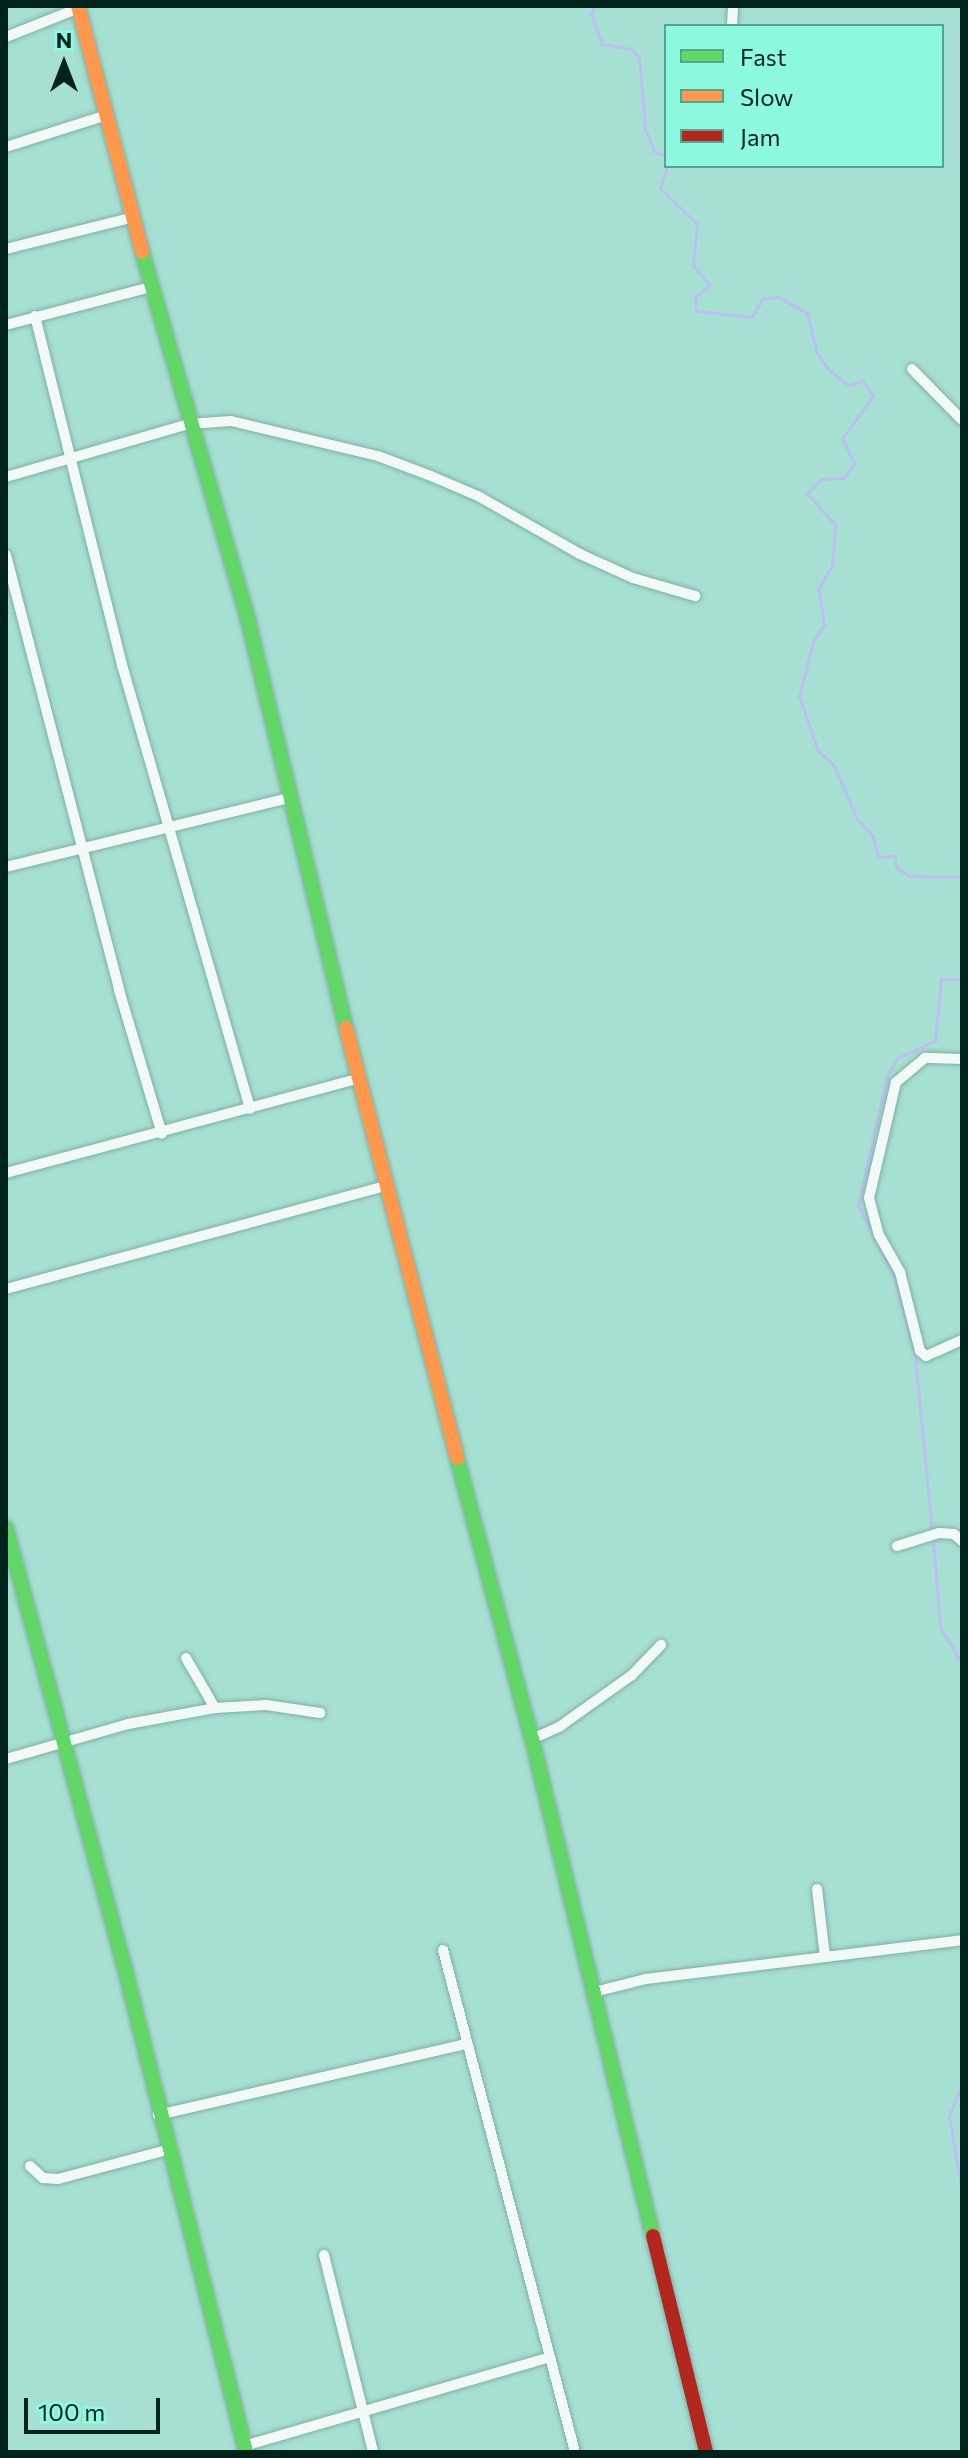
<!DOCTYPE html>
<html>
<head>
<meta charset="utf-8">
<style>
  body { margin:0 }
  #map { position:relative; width:968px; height:2458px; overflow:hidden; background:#a6e0d2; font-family:Commissioner,sans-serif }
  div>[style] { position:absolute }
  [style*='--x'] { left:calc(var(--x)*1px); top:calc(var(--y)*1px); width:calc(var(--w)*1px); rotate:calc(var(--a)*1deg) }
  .stream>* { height:3px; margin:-1.5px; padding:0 1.5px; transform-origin:1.5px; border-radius:1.5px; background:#bcbff2 }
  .roads { filter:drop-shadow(0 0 2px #81b0a5) drop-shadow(0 0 2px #81b0a5) }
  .street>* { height:10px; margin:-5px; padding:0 5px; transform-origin:5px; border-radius:5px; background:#f2faf8 }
  .fast>* { height:14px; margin:-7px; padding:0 7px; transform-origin:7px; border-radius:7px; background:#63d668 }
  .slow>* { height:14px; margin:-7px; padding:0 7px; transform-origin:7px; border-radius:7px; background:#ff974d }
  .jam>* { height:14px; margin:-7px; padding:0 7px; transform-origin:7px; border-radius:7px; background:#b3261e }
  span { translate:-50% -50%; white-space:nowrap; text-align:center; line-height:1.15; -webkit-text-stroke:6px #8df9df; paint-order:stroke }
  .frame { position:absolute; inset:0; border:8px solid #00231c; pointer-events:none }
  .legend { position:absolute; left:664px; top:24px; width:280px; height:144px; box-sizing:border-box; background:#8df9df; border:2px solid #55a391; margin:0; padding:10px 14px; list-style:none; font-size:24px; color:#00231c }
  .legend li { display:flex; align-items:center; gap:16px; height:40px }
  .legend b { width:40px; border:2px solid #55a391 }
  .north { position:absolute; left:24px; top:24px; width:80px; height:80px; -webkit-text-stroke:6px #8df9df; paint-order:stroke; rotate:0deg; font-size:22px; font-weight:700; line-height:32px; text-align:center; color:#00231c }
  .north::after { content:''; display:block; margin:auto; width:28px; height:36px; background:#00231c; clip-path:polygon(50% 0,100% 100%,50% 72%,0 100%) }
  .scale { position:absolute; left:24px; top:2398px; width:136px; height:36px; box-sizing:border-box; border:4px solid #00231c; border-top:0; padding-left:10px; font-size:24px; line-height:28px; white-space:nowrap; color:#00231c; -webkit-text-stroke:6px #8df9df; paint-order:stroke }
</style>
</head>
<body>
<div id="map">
  <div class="stream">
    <div style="--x:594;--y:6;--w:9;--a:111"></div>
    <div style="--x:591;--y:14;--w:32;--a:70"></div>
    <div style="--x:602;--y:44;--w:29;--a:10"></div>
    <div style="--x:631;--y:49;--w:11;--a:45"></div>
    <div style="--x:639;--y:57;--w:72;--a:85.2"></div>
    <div style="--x:645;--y:129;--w:24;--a:68"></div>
    <div style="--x:654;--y:151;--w:13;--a:23"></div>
    <div style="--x:667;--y:166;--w:23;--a:108"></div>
    <div style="--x:660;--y:188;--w:52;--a:44.2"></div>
    <div style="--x:697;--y:224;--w:41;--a:95.6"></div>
    <div style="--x:693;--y:265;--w:26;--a:50"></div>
    <div style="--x:710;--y:285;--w:19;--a:141"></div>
    <div style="--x:695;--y:297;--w:14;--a:86"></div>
    <div style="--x:696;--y:311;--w:56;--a:6.1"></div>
    <div style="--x:752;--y:317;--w:22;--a:-60"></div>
    <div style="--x:763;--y:298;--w:16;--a:-4"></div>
    <div style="--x:779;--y:297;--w:32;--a:30"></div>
    <div style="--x:807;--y:313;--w:41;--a:76"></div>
    <div style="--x:817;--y:353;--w:18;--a:56"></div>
    <div style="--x:827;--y:368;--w:26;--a:40"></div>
    <div style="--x:847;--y:385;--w:16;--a:-14"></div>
    <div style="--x:863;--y:381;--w:18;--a:56"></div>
    <div style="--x:873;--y:396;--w:53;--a:125.8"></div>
    <div style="--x:842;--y:439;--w:28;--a:63"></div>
    <div style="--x:855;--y:464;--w:18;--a:131"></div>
    <div style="--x:843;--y:478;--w:22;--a:177"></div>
    <div style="--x:821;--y:479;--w:20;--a:135"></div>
    <div style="--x:807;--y:493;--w:43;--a:48.8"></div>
    <div style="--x:835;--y:525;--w:40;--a:94.3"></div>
    <div style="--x:832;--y:565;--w:28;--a:120"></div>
    <div style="--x:818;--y:589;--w:36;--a:80"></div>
    <div style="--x:824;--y:624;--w:21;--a:121"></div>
    <div style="--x:813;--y:642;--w:56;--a:104.5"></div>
    <div style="--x:799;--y:696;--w:58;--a:70.9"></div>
    <div style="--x:818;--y:751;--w:20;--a:41"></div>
    <div style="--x:833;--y:764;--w:60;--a:66.4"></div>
    <div style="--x:857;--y:819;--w:23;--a:47"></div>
    <div style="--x:873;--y:836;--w:22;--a:77"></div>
    <div style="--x:878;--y:857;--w:17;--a:-3"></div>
    <div style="--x:895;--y:856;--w:10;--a:84"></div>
    <div style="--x:896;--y:866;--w:16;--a:40"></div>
    <div style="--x:908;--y:876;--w:54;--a:1.1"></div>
    <div style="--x:932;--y:1531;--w:183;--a:-95.6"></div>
    <div style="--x:914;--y:1349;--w:78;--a:-105.6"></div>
    <div style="--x:893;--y:1274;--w:76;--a:-117.2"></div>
    <div style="--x:858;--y:1206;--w:133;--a:-77.4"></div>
    <div style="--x:887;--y:1076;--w:21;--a:-61"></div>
    <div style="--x:897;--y:1058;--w:42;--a:-24.1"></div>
    <div style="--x:935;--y:1041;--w:62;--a:-84.5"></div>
    <div style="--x:941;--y:979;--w:21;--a:0"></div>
    <div style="--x:933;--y:1539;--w:88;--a:85.5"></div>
    <div style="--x:940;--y:1627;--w:43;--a:59.3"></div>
    <div style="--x:962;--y:2084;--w:35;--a:112"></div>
    <div style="--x:949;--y:2117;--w:74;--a:79.9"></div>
  </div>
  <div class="roads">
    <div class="street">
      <div style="--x:732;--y:26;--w:20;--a:-87"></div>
      <div style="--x:6;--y:37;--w:79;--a:-21.7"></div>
      <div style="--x:6;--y:147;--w:106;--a:-17.6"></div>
      <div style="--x:6;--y:249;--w:132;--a:-14"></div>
      <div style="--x:35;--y:316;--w:360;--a:76"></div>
      <div style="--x:122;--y:665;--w:462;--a:73.9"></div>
      <div style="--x:6;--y:325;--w:150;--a:-14.7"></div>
      <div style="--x:912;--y:369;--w:71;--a:45.6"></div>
      <div style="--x:6;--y:477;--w:191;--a:-16.2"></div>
      <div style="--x:189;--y:424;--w:42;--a:-4.1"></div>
      <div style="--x:231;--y:421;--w:151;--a:13.4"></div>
      <div style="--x:378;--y:456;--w:57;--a:20.7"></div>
      <div style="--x:431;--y:476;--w:51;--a:23.1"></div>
      <div style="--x:478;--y:496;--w:117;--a:29.6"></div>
      <div style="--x:580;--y:554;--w:58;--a:24.4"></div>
      <div style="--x:633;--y:578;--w:65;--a:16.2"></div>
      <div style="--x:6;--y:555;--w:449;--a:75.4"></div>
      <div style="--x:119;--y:990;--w:150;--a:73.4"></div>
      <div style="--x:6;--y:867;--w:292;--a:-13.7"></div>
      <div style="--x:962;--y:1059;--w:37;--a:-178"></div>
      <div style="--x:925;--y:1058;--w:38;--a:140"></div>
      <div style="--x:896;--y:1082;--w:119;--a:103.1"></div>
      <div style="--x:869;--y:1198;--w:38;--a:75"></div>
      <div style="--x:879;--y:1235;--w:43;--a:60.4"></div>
      <div style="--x:900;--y:1272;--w:81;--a:75.8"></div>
      <div style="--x:920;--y:1351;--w:8;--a:40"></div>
      <div style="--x:926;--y:1356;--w:39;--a:-24"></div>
      <div style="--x:6;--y:1173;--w:367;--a:-15"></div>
      <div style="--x:6;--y:1289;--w:392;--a:-15.2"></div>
      <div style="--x:897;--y:1546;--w:44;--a:-17.2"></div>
      <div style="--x:939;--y:1533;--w:15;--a:4"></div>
      <div style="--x:954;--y:1534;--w:11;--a:41"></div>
      <div style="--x:186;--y:1658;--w:58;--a:59.9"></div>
      <div style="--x:532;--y:1739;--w:30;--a:-24"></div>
      <div style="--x:559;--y:1727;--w:90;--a:-35.5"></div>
      <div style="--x:632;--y:1675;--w:42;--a:-46"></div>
      <div style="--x:6;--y:1759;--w:127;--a:-16"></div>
      <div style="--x:128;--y:1724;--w:88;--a:-10.4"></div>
      <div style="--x:215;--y:1708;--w:51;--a:-3.4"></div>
      <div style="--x:266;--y:1705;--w:55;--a:8.4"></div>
      <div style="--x:817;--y:1889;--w:67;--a:83.2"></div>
      <div style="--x:443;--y:1950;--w:519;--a:75.27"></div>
      <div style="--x:594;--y:1992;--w:54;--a:-14"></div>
      <div style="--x:646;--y:1979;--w:318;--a:-7"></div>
      <div style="--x:158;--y:2115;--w:316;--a:-13"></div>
      <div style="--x:30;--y:2166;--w:18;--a:43"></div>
      <div style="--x:43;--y:2178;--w:15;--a:4"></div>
      <div style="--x:58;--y:2179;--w:113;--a:-14.9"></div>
      <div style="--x:324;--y:2255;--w:203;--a:76"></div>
      <div style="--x:244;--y:2446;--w:316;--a:-16.2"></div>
    </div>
    <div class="fast">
      <div style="--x:142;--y:252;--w:383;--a:73.9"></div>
      <div style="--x:248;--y:620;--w:420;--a:76.5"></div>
      <div style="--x:457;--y:1458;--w:291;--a:75.1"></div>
      <div style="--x:532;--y:1739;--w:512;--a:76.32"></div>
      <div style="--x:6;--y:1528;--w:449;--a:74.9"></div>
      <div style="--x:123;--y:1961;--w:506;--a:75.94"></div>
    </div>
    <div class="slow">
      <div style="--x:78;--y:6;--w:254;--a:75.4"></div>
      <div style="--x:346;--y:1028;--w:444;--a:75.5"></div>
    </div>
    <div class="jam">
      <div style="--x:653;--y:2236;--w:222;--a:76.2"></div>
    </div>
  </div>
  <div class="frame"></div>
  <ul class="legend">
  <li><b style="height:10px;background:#63d668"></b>Fast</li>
  <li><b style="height:10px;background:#ff974d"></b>Slow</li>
  <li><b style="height:10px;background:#b3261e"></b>Jam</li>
  </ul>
  <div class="north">N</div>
  <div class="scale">100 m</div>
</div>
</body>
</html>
